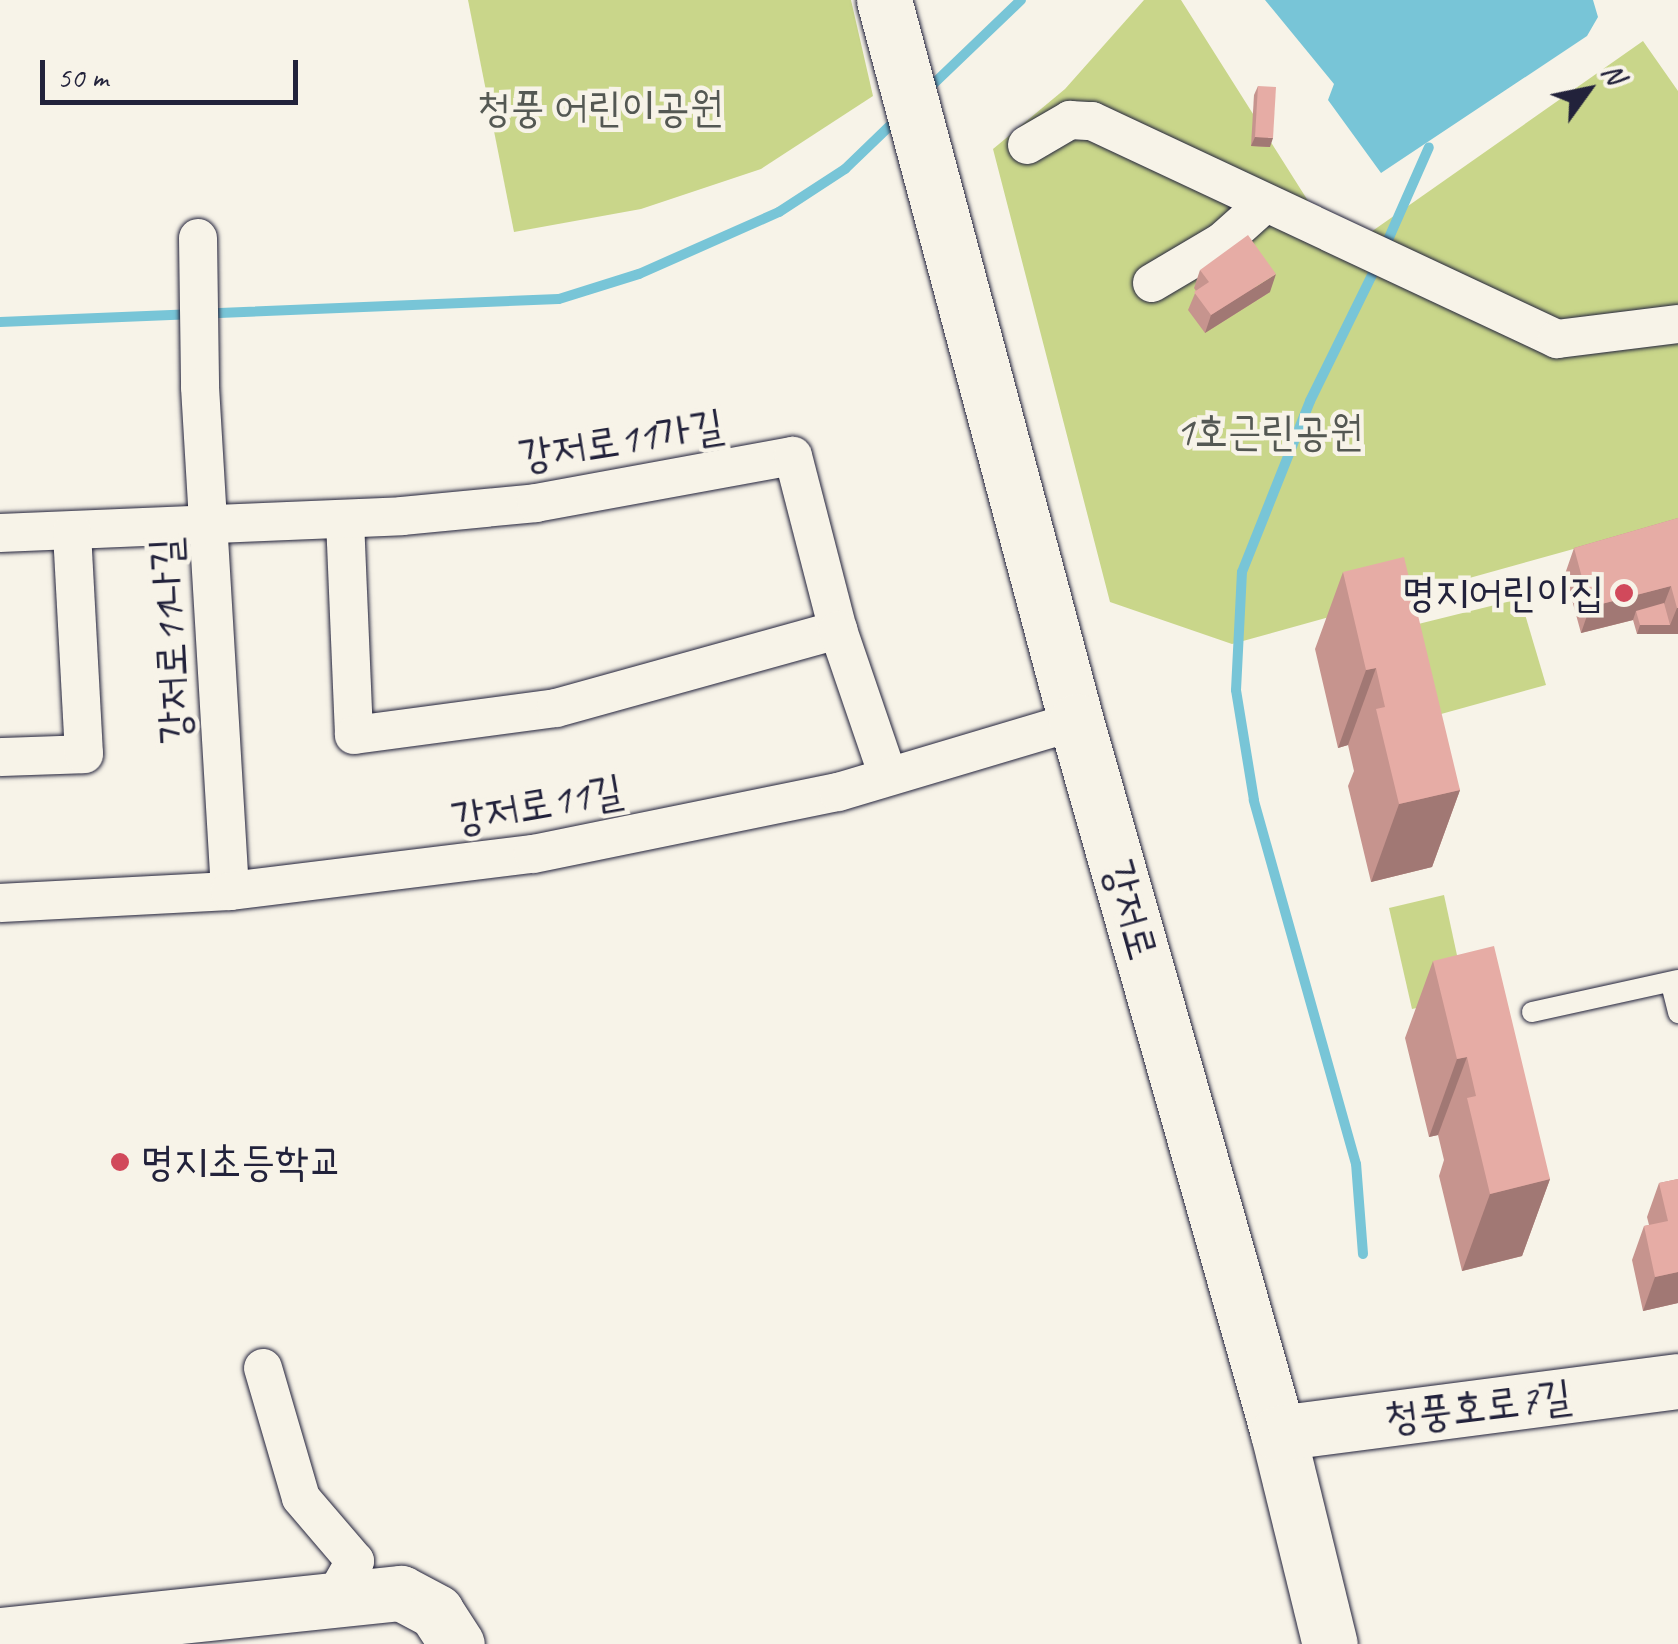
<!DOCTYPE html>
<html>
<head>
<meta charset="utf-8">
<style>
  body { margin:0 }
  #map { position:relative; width:1678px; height:1644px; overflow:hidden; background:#f7f3e8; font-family:Caveat,"Poor Story",sans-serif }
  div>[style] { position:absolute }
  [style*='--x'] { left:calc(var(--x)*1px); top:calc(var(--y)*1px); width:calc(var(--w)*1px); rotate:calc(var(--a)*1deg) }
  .green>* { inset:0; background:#c9d68a }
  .water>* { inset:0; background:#78c5d7 }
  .stream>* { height:10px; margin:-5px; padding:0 5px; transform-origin:5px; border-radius:5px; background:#78c5d7 }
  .roads { filter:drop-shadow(0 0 2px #22223b) drop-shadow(0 0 2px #22223b) }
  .lane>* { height:20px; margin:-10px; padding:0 10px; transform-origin:10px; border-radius:10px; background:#f7f3e8 }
  .street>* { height:38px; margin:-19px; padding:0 19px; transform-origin:19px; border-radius:19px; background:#f7f3e8 }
  .secondary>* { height:55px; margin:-27.5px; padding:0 27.5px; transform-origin:27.5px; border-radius:27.5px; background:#f7f3e8 }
  .wall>* { inset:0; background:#c6948e }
  .shaded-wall>* { inset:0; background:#a17874 }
  .building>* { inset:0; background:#e6aca5 }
  .dots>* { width:28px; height:28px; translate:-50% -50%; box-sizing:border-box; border:5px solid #f7f3e8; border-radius:50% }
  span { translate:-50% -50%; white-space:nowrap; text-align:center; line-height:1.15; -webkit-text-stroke:9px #f7f3e8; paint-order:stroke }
  .park-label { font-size:42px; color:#545853 }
  .street-label { font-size:42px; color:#22223b }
  .poi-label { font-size:42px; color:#22223b }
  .right { translate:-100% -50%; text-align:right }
  .left { translate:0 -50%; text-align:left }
  .north { position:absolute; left:1538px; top:40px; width:100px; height:100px; -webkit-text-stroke:8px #f7f3e8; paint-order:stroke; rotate:57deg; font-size:28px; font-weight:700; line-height:40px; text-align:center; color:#22223b }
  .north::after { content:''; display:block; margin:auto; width:35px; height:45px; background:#22223b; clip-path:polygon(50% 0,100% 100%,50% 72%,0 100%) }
  .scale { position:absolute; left:40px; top:60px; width:258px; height:45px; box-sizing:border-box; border:5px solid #22223b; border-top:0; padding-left:12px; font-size:30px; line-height:35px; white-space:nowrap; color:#22223b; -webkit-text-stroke:8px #f7f3e8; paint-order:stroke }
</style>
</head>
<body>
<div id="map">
  <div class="green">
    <div style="clip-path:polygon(468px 0,851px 0,873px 96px,761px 169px,641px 209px,514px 232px)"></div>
    <div style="clip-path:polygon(1144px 0,1181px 0,1341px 253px,1643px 41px,1678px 91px,1678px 520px,1232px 644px,1110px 602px,993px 149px,1065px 89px)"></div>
    <div style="clip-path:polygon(1511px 601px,1524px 611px,1546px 685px,1405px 724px,1386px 632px)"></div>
    <div style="clip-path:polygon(1444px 895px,1466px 997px,1412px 1009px,1389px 908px)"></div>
  </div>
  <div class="water">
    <div style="clip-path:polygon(1265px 0,1593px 0,1598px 17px,1587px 36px,1381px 173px,1328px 100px,1334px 84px)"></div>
  </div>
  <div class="stream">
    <div style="--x:925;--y:92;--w:133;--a:-43.8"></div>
    <div style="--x:1384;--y:249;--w:111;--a:-66.2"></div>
    <div style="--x:0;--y:322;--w:559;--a:-2.36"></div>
    <div style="--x:559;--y:299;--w:84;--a:-17.4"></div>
    <div style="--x:639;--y:274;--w:153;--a:-23.9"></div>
    <div style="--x:779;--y:212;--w:79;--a:-33.1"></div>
    <div style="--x:845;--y:169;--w:74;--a:-43.9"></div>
    <div style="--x:1363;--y:1254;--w:90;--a:-94.4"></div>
    <div style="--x:1356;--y:1164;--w:378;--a:-105.7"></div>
    <div style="--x:1254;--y:800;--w:111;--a:-99.3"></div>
    <div style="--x:1236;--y:690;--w:118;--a:-87.1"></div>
    <div style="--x:1242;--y:572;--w:184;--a:-68.3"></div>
    <div style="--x:1310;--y:401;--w:152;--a:-63.8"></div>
  </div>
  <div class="roads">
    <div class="lane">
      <div style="--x:1671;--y:984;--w:30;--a:76"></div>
      <div style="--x:1532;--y:1012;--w:149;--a:-12.4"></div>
    </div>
    <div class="street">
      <div style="--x:1027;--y:145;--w:50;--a:-30.2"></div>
      <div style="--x:1070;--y:120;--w:22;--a:3"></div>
      <div style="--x:1092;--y:121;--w:514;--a:25.12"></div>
      <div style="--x:1557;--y:339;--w:122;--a:-7.1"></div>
      <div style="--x:198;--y:238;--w:149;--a:89.2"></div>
      <div style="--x:200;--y:387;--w:505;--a:86.59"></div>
      <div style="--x:1152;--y:283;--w:82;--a:-30.6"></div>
      <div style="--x:1223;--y:241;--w:52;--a:-41.9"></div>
      <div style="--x:345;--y:520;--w:215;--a:87.6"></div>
      <div style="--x:354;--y:735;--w:204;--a:-7.6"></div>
      <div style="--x:556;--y:708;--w:293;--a:-15.5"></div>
      <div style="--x:0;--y:533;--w:402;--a:-2.4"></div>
      <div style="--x:402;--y:516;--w:135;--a:-5.5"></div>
      <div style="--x:536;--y:503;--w:261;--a:-10.4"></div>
      <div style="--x:793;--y:456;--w:180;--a:75.5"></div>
      <div style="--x:838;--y:630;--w:154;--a:71.1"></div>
      <div style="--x:0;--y:757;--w:84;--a:-2"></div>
      <div style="--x:84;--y:754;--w:223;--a:-93.1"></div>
      <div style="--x:0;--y:903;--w:230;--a:-3"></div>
      <div style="--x:230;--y:891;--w:305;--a:-7"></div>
      <div style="--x:533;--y:854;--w:311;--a:-11.5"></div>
      <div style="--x:838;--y:792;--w:248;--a:-16.6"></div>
      <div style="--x:263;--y:1368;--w:135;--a:73.7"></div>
      <div style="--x:301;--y:1498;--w:83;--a:49.4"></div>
      <div style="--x:355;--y:1561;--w:48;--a:119.7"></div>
    </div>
    <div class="secondary">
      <div style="--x:884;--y:0;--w:746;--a:75.09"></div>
      <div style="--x:1076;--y:721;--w:740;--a:74.16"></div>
      <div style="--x:1278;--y:1433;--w:217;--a:76.2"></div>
      <div style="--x:1278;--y:1433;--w:403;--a:-7.4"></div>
      <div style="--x:0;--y:1635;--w:403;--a:-6"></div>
      <div style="--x:401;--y:1593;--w:40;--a:28"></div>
      <div style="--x:436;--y:1612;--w:38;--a:57"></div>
    </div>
  </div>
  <div class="wall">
    <div style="clip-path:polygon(1258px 86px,1270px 147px,1251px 146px,1254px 95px)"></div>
    <div style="clip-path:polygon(1200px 270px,1270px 292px,1205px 333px,1188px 310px,1196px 291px,1194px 288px)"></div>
    <div style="clip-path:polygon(1678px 518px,1678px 634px,1637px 634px,1633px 620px,1581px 633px,1565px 574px,1574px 548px)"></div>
    <div style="clip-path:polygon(1343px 572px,1460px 790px,1432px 867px,1371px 882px,1348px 786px,1354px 771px,1348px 745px,1338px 748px,1315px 649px)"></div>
    <div style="clip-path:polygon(1433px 961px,1550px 1179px,1522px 1256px,1462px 1271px,1439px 1176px,1444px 1160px,1438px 1135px,1429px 1137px,1405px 1038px)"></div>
    <div style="clip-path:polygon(1678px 1179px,1678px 1303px,1643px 1311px,1632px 1260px,1644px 1226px,1649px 1225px,1647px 1217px,1659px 1183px)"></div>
  </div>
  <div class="shaded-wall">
    <div style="clip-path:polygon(1255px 137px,1273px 138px,1270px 147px,1251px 146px)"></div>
    <div style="clip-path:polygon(1276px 274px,1270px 292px,1205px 333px,1211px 315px)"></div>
    <div style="clip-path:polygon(1671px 586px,1661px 612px,1636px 611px,1633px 620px,1581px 633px,1590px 607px)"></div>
    <div style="clip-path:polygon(1677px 608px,1678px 608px,1678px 634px,1637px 634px,1640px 625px,1670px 625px)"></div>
    <div style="clip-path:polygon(1376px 668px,1348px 745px,1338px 748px,1366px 670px)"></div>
    <div style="clip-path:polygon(1460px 790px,1432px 867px,1371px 882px,1399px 804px)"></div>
    <div style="clip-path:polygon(1467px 1057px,1438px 1135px,1429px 1137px,1457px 1059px)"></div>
    <div style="clip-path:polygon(1550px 1179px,1522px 1256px,1462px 1271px,1490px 1194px)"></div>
    <div style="clip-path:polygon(1678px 1272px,1678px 1303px,1643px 1311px,1655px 1277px)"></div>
  </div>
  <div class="building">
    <div style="clip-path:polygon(1258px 86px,1276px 87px,1273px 138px,1255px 137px)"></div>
    <div style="clip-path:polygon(1248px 235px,1276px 274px,1211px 315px,1194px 292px,1209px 282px,1200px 270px)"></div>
    <div style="clip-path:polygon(1678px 518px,1678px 608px,1677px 608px,1671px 586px,1590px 607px,1574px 548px)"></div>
    <div style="clip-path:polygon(1404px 557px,1460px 790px,1399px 804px,1376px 709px,1385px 707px,1376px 668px,1366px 670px,1343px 572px)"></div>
    <div style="clip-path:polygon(1664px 603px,1670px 625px,1640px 625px,1636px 611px)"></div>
    <div style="clip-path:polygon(1494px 946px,1550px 1179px,1490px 1194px,1467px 1098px,1476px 1096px,1467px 1057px,1457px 1059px,1433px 961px)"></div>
    <div style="clip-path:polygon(1678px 1179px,1678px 1272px,1655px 1277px,1644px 1226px,1668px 1221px,1659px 1183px)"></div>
  </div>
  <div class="dots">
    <div style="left:1624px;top:593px;background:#d1495b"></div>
    <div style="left:120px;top:1162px;background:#d1495b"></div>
  </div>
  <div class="park-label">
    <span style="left:600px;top:108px">청풍 어린이공원</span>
    <span style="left:1269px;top:432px">1호근린공원</span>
  </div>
  <div class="street-label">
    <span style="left:621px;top:441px;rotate:-9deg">강저로11가길</span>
    <span style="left:171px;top:641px;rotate:-93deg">강저로11나길</span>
    <span style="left:537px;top:805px;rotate:-10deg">강저로11길</span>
    <span style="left:1130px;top:910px;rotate:74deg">강저로</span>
    <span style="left:1478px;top:1407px;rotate:-7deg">청풍호로7길</span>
  </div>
  <div class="poi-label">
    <span class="right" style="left:1604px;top:593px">명지어린이집</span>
    <span class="left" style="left:140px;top:1162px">명지초등학교</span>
  </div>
  <div class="north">N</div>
  <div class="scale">50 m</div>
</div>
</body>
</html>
